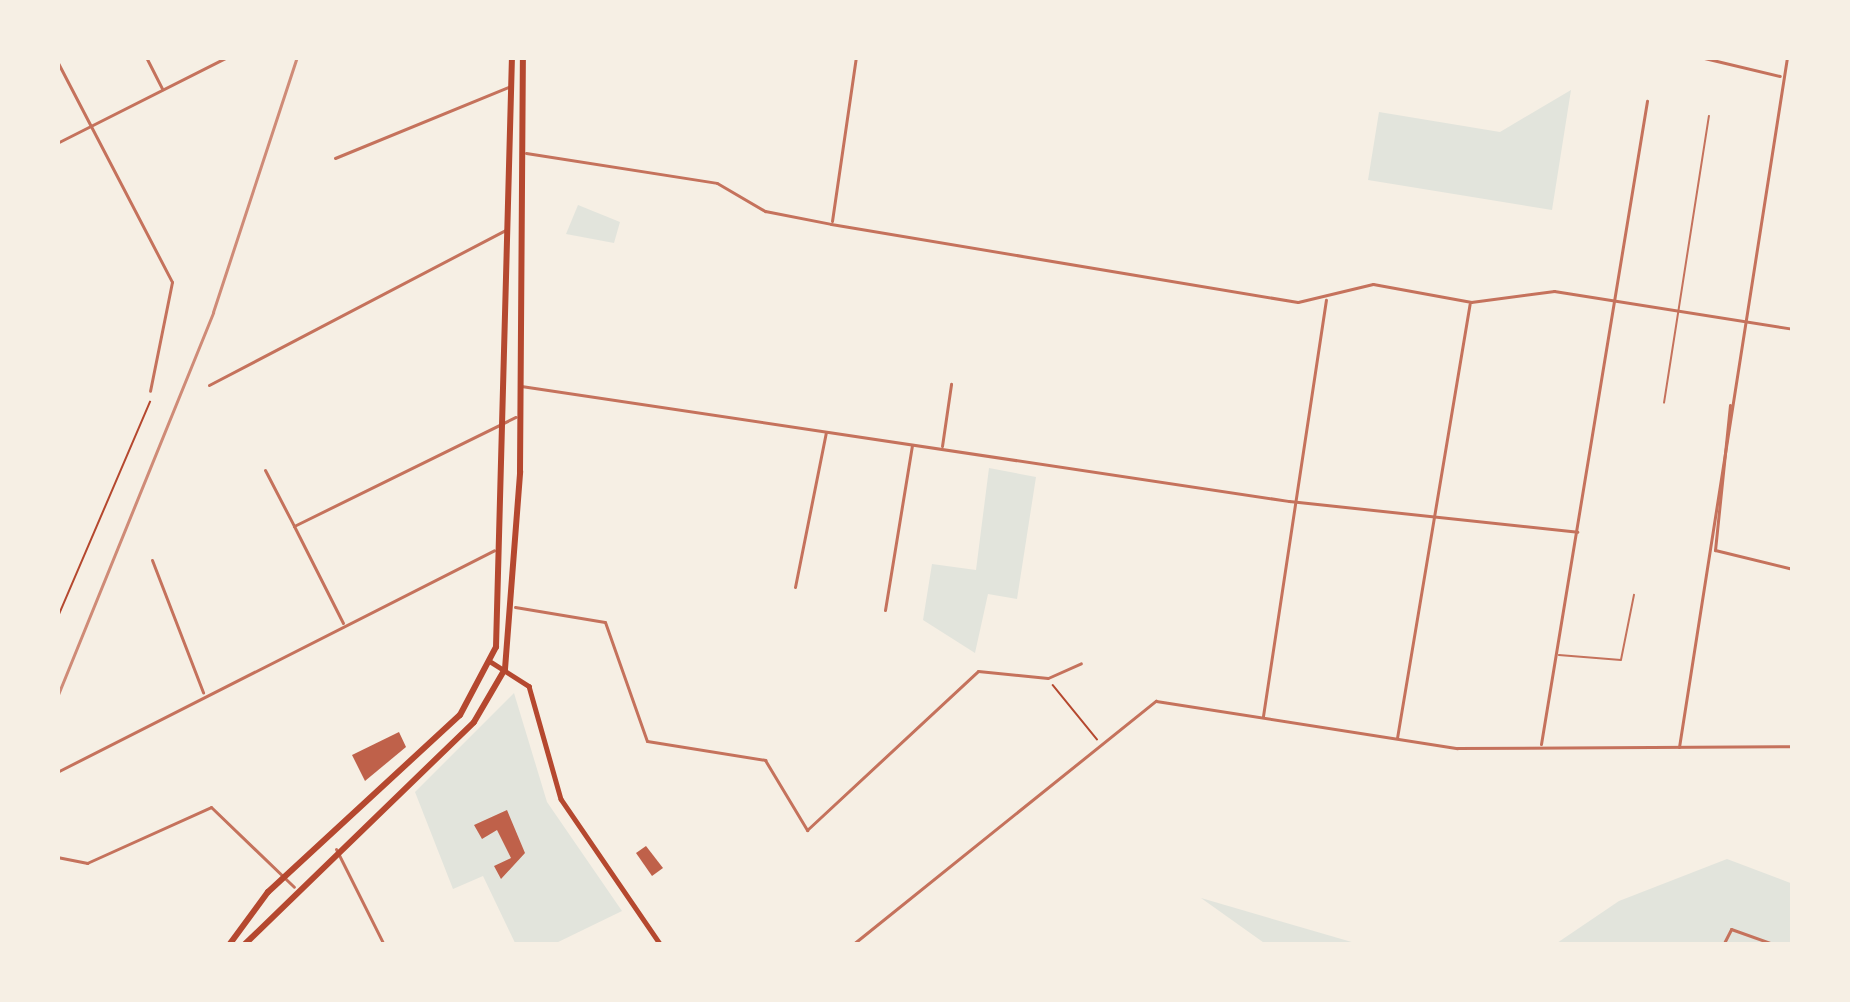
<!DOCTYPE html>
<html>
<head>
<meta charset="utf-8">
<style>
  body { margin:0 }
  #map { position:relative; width:1850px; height:1002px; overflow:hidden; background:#f6efe4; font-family:"PT Sans",sans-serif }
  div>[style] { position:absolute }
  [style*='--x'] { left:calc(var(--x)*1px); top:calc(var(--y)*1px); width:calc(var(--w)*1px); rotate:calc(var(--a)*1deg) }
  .green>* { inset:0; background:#e2e4dc }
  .building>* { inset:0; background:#bf614a }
  .path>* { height:1.5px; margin:-0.75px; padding:0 0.75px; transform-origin:0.75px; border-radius:0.75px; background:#b5482f }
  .service>* { height:1.5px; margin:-0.75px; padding:0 0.75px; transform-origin:0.75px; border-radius:0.75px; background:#c5725c }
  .minor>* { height:3px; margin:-1.5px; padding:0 1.5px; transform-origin:1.5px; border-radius:1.5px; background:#c5725c }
  .secondary>* { height:4.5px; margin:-2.25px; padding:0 2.25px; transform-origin:2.25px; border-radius:2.25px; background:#b5482f }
  .trunk>* { height:6px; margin:-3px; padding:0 3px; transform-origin:3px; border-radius:3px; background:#b5482f }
  .rail>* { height:3px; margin:-1.5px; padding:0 1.5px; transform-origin:1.5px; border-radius:1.5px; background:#cf8b77 }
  span { translate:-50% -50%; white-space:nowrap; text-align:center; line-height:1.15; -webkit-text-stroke:12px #f6efe4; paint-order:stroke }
  .frame { position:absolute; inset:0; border:60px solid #f6efe4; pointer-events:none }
</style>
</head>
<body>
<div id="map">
  <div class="green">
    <div style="clip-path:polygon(1571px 90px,1552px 210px,1368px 180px,1379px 112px,1500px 132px)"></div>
    <div style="clip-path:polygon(578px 205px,620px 222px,614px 243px,566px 234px)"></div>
    <div style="clip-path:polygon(989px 468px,1036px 477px,1017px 599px,988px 594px,975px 653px,923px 620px,932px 564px,976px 570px)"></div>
    <div style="clip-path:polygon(514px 693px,547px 802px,622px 911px,552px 945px,516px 945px,483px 876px,453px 889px,415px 792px)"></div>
    <div style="clip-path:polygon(1727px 859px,1793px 884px,1793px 945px,1554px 945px,1619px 901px)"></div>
    <div style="clip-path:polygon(1201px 898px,1362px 945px,1267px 945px)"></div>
  </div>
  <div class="building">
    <div style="clip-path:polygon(399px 732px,406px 747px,365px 781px,352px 755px)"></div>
    <div style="clip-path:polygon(507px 810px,525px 853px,501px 879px,494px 866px,511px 858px,497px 830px,482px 839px,474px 825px)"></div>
    <div style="clip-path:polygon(646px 846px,663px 868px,652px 876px,636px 853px)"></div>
  </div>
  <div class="path">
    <div style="--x:57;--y:619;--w:236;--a:-66.8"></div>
    <div style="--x:1053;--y:685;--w:70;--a:50.8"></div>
  </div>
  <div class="service">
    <div style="--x:1664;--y:403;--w:290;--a:-81.1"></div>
    <div style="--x:1559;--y:655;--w:62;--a:4.6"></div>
    <div style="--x:1621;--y:660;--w:66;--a:-78.7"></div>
  </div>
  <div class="minor">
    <div style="--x:146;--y:57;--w:36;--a:63"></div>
    <div style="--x:1458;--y:57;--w:31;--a:0"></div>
    <div style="--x:1700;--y:57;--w:82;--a:13.4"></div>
    <div style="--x:57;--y:61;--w:249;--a:62.5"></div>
    <div style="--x:172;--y:282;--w:111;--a:101.4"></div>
    <div style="--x:57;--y:143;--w:191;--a:-26.8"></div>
    <div style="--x:526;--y:153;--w:193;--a:8.9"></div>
    <div style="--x:717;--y:183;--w:56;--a:30.3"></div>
    <div style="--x:765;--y:211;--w:67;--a:11.1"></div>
    <div style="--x:831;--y:224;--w:473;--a:9.5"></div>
    <div style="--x:1298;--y:302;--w:77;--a:-13.5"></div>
    <div style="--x:1373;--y:284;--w:100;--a:10.4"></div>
    <div style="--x:1471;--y:302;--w:84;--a:-7.5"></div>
    <div style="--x:1554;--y:291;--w:242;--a:9"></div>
    <div style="--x:335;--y:158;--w:187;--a:-22.3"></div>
    <div style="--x:832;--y:221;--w:166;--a:-81.7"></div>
    <div style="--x:209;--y:385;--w:337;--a:-27.6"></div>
    <div style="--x:521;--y:386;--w:777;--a:8.52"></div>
    <div style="--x:1289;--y:501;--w:290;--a:6.1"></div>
    <div style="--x:1730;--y:405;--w:146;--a:95.9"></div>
    <div style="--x:1715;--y:550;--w:80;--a:13.7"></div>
    <div style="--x:942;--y:446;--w:63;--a:-81.7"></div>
    <div style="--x:265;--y:470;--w:63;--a:62.6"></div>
    <div style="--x:152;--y:560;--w:142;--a:68.9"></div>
    <div style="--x:795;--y:587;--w:158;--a:-78.7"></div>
    <div style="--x:515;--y:607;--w:91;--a:9.5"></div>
    <div style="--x:605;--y:622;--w:126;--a:70.6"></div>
    <div style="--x:647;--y:741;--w:120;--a:9.1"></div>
    <div style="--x:765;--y:760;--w:82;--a:59"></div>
    <div style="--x:807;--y:830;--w:233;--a:-42.9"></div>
    <div style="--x:978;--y:671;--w:70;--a:5.7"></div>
    <div style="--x:1048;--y:678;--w:36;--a:-24"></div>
    <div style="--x:885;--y:610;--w:167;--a:-80.7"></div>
    <div style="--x:343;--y:623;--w:109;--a:-116.8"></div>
    <div style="--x:294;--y:526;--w:247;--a:-26.2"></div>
    <div style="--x:1263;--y:716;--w:421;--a:-81.4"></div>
    <div style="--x:1397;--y:738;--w:440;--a:-80.5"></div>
    <div style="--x:1541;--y:744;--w:652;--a:-80.64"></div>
    <div style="--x:1679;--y:747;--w:698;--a:-81.1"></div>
    <div style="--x:57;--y:772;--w:490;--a:-26.9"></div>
    <div style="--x:336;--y:849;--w:107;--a:63.4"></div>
    <div style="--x:57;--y:857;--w:31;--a:11"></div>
    <div style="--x:87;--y:863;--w:136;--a:-24.3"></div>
    <div style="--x:211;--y:807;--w:115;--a:43.9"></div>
    <div style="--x:852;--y:945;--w:390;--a:-38.8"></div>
    <div style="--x:1156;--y:701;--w:305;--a:8.9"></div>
    <div style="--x:1457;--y:748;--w:336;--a:-0.3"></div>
    <div style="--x:1723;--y:945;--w:18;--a:-63"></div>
    <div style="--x:1731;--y:929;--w:48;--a:19.6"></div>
  </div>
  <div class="secondary">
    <div style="--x:491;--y:662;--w:45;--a:32.3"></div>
    <div style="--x:529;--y:686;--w:117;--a:74.2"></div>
    <div style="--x:561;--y:799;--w:177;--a:55.6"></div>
  </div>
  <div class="trunk">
    <div style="--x:229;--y:945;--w:66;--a:-53.7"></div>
    <div style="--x:268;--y:892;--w:261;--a:-42.7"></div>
    <div style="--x:460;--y:715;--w:77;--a:-62.1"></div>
    <div style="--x:496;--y:647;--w:590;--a:-88.45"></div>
    <div style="--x:244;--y:945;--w:320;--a:-44.1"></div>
    <div style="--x:474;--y:722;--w:61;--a:-59.7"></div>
    <div style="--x:505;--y:669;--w:198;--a:-85.6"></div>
    <div style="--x:520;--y:472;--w:415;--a:-89.6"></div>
  </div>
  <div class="rail">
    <div style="--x:57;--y:697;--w:415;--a:-67.9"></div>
    <div style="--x:213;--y:312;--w:268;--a:-71.8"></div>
  </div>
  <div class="frame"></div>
</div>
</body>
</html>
